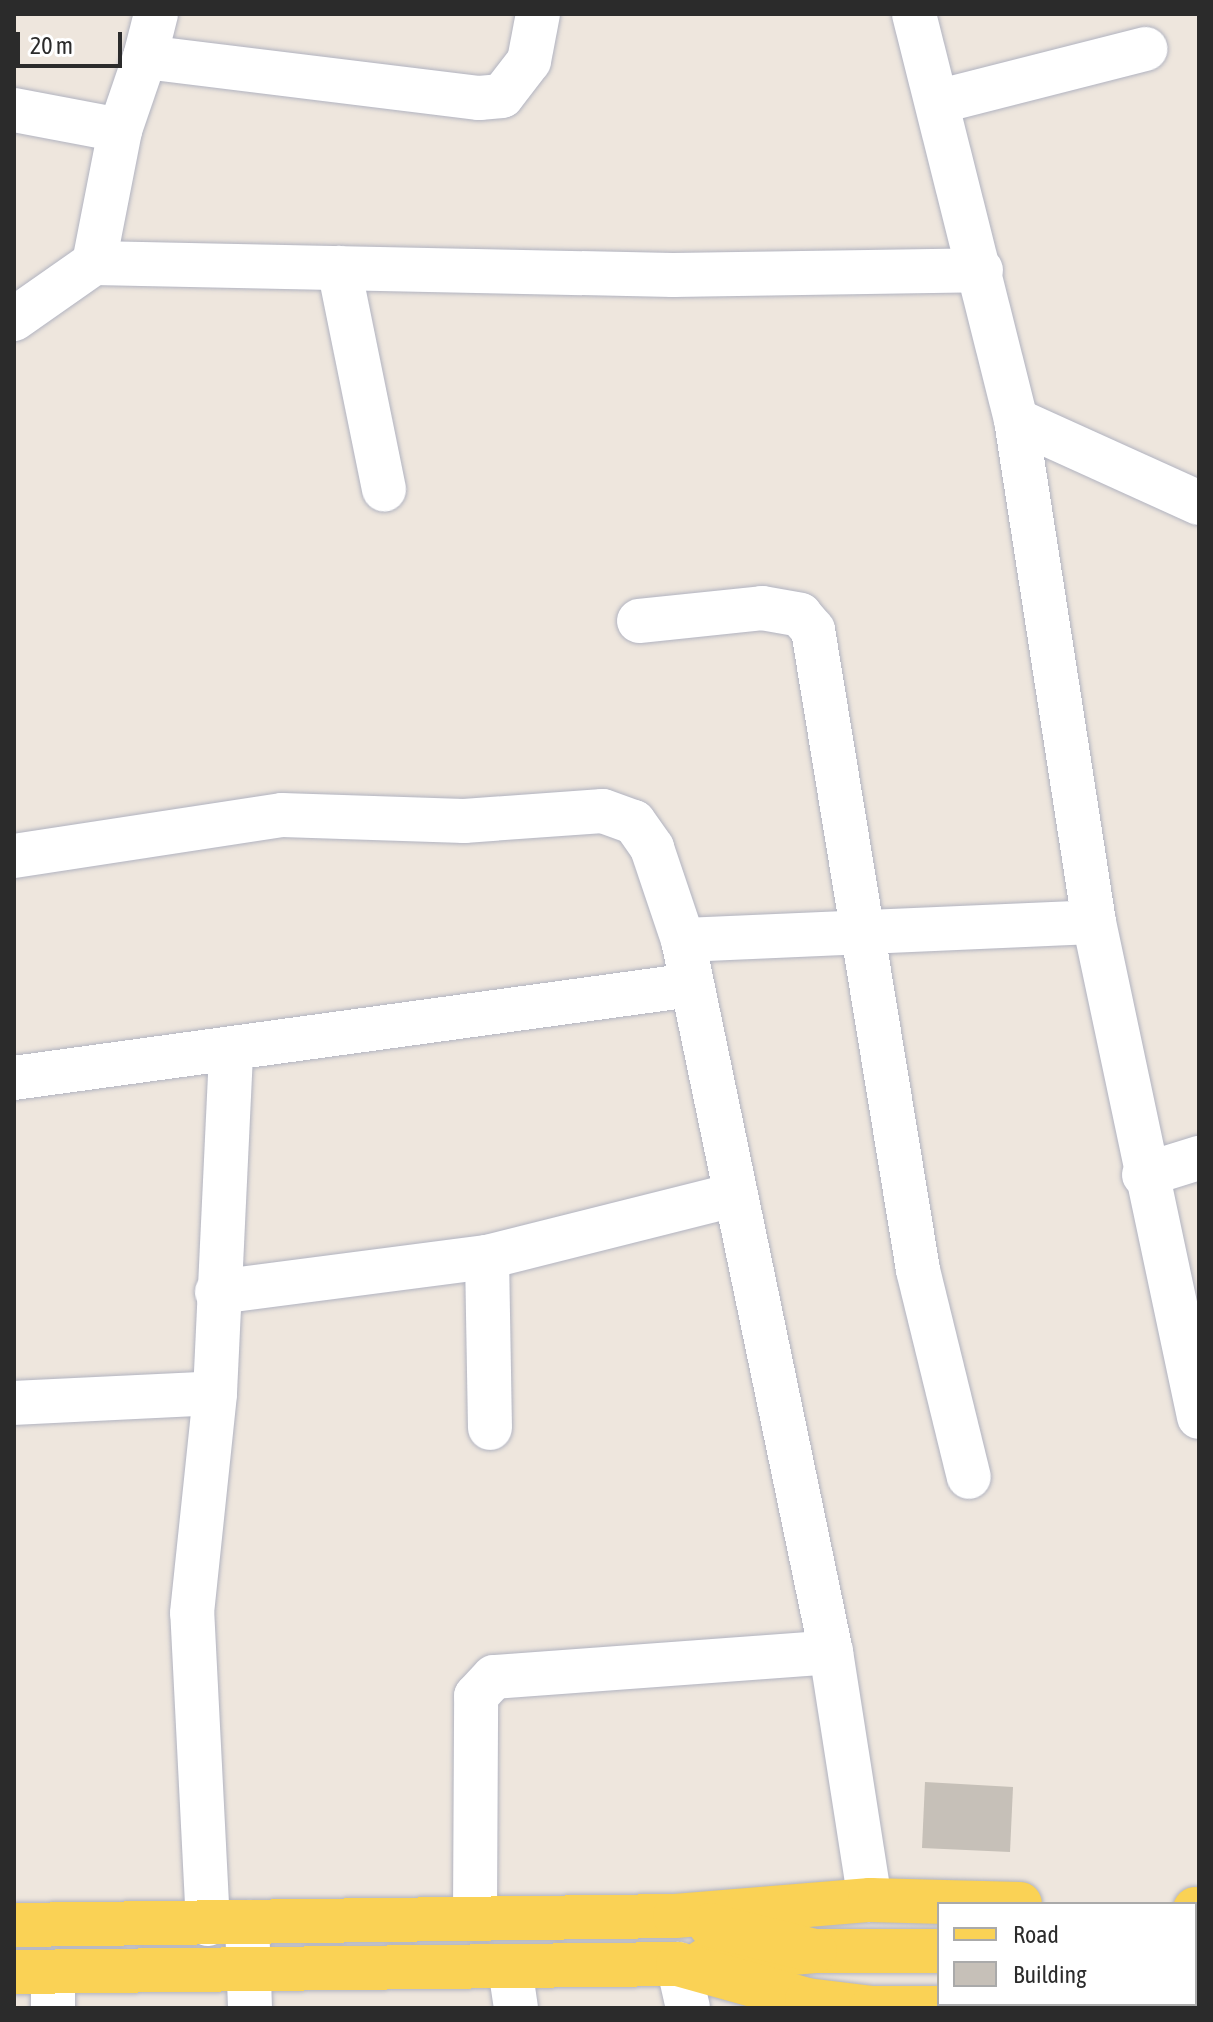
<!DOCTYPE html>
<html>
<head>
<meta charset="utf-8">
<style>
  body { margin:0 }
  #map { position:relative; width:1213px; height:2022px; overflow:hidden; background:#eee6dd; font-family:"Asap Condensed",sans-serif }
  div>[style] { position:absolute }
  [style*='--x'] { left:calc(var(--x)*1px); top:calc(var(--y)*1px); width:calc(var(--w)*1px); rotate:calc(var(--a)*1deg) }
  .building>* { inset:0; background:#c6c0b8 }
  .roads { filter:drop-shadow(0 0 2px #b1b3c0) drop-shadow(0 0 2px #b1b3c0) }
  .minor>* { height:44px; margin:-22px; padding:0 22px; transform-origin:22px; border-radius:22px; background:#fff }
  .major>* { height:44px; margin:-22px; padding:0 22px; transform-origin:22px; border-radius:22px; background:#fad255 }
  span { translate:-50% -50%; white-space:nowrap; text-align:center; line-height:1.15; -webkit-text-stroke:8px #fff; paint-order:stroke }
  .frame { position:absolute; inset:0; border:16px solid #2b2b2b; pointer-events:none }
  .legend { position:absolute; left:937px; top:1902px; width:260px; height:104px; box-sizing:border-box; background:#fff; border:2px solid #aaa; margin:0; padding:10px 14px; list-style:none; font-size:24px; color:#2b2b2b }
  .legend li { display:flex; align-items:center; gap:16px; height:40px }
  .legend b { width:40px; border:2px solid #aaa }
  .scale { position:absolute; left:16px; top:32px; width:106px; height:36px; box-sizing:border-box; border:4px solid #2b2b2b; border-top:0; padding-left:10px; font-size:24px; line-height:28px; white-space:nowrap; color:#2b2b2b; -webkit-text-stroke:6px #fff; paint-order:stroke }
</style>
</head>
<body>
<div id="map">
  <div class="building">
    <div style="clip-path:polygon(925px 1782px,1013px 1787px,1010px 1852px,922px 1848px)"></div>
  </div>
  <div class="roads">
    <div class="minor">
      <div style="--x:156;--y:14;--w:44;--a:104.3"></div>
      <div style="--x:145;--y:57;--w:337;--a:7"></div>
      <div style="--x:479;--y:98;--w:23;--a:-5"></div>
      <div style="--x:502;--y:96;--w:44;--a:-52.4"></div>
      <div style="--x:529;--y:61;--w:48;--a:-79.2"></div>
      <div style="--x:914;--y:14;--w:419;--a:75.9"></div>
      <div style="--x:1016;--y:420;--w:508;--a:81.17"></div>
      <div style="--x:1094;--y:922;--w:506;--a:78.02"></div>
      <div style="--x:941;--y:101;--w:211;--a:-14.3"></div>
      <div style="--x:14;--y:110;--w:108;--a:10.7"></div>
      <div style="--x:94;--y:263;--w:579;--a:1.19"></div>
      <div style="--x:673;--y:275;--w:308;--a:-0.9"></div>
      <div style="--x:339;--y:268;--w:226;--a:78.5"></div>
      <div style="--x:14;--y:319;--w:98;--a:-35"></div>
      <div style="--x:94;--y:263;--w:136;--a:-78.9"></div>
      <div style="--x:120;--y:130;--w:77;--a:-71.1"></div>
      <div style="--x:1016;--y:420;--w:201;--a:24.4"></div>
      <div style="--x:639;--y:621;--w:124;--a:-6"></div>
      <div style="--x:762;--y:608;--w:39;--a:10"></div>
      <div style="--x:800;--y:615;--w:20;--a:49"></div>
      <div style="--x:813;--y:630;--w:649;--a:80.68"></div>
      <div style="--x:918;--y:1270;--w:213;--a:76.2"></div>
      <div style="--x:14;--y:856;--w:271;--a:-8.7"></div>
      <div style="--x:282;--y:815;--w:182;--a:1.9"></div>
      <div style="--x:464;--y:821;--w:139;--a:-4.1"></div>
      <div style="--x:603;--y:811;--w:33;--a:20"></div>
      <div style="--x:634;--y:822;--w:32;--a:55"></div>
      <div style="--x:652;--y:848;--w:97;--a:71.4"></div>
      <div style="--x:683;--y:940;--w:727;--a:78.26"></div>
      <div style="--x:831;--y:1652;--w:251;--a:81.1"></div>
      <div style="--x:683;--y:940;--w:411;--a:-2.5"></div>
      <div style="--x:14;--y:1078;--w:683;--a:-7.82"></div>
      <div style="--x:1144;--y:1175;--w:58;--a:-17.2"></div>
      <div style="--x:487;--y:1257;--w:171;--a:89"></div>
      <div style="--x:217;--y:1292;--w:272;--a:-7.4"></div>
      <div style="--x:487;--y:1257;--w:255;--a:-14.1"></div>
      <div style="--x:14;--y:1403;--w:201;--a:-2.8"></div>
      <div style="--x:475;--y:1915;--w:219;--a:-89.7"></div>
      <div style="--x:476;--y:1696;--w:26;--a:-47"></div>
      <div style="--x:494;--y:1677;--w:338;--a:-4.2"></div>
      <div style="--x:247;--y:1922;--w:86;--a:88"></div>
      <div style="--x:208;--y:1924;--w:311;--a:-92.9"></div>
      <div style="--x:192;--y:1613;--w:221;--a:-84"></div>
      <div style="--x:215;--y:1393;--w:342;--a:-87.3"></div>
      <div style="--x:678;--y:1964;--w:45;--a:77.2"></div>
      <div style="--x:510;--y:1968;--w:40;--a:81.5"></div>
      <div style="--x:53;--y:2008;--w:36;--a:-90"></div>
    </div>
    <div class="major">
      <div style="--x:1195;--y:1909;--w:4;--a:14"></div>
      <div style="--x:14;--y:1925;--w:661;--a:-0.78"></div>
      <div style="--x:675;--y:1916;--w:196;--a:-4.7"></div>
      <div style="--x:870;--y:1900;--w:150;--a:1.5"></div>
      <div style="--x:815;--y:1951;--w:124;--a:0"></div>
      <div style="--x:1195;--y:1955;--w:4;--a:14"></div>
      <div style="--x:704;--y:1961;--w:111;--a:-5.1"></div>
      <div style="--x:815;--y:1951;--w:108;--a:-166.1"></div>
      <div style="--x:14;--y:1972;--w:664;--a:-0.69"></div>
      <div style="--x:678;--y:1964;--w:134;--a:15.6"></div>
      <div style="--x:807;--y:2000;--w:64;--a:7.1"></div>
      <div style="--x:871;--y:2008;--w:249;--a:0"></div>
    </div>
  </div>
  <div class="frame"></div>
  <ul class="legend">
  <li><b style="height:10px;background:#fad255"></b>Road</li>
  <li><b style="height:22px;background:#c6c0b8"></b>Building</li>
  </ul>
  <div class="scale">20 m</div>
</div>
</body>
</html>
